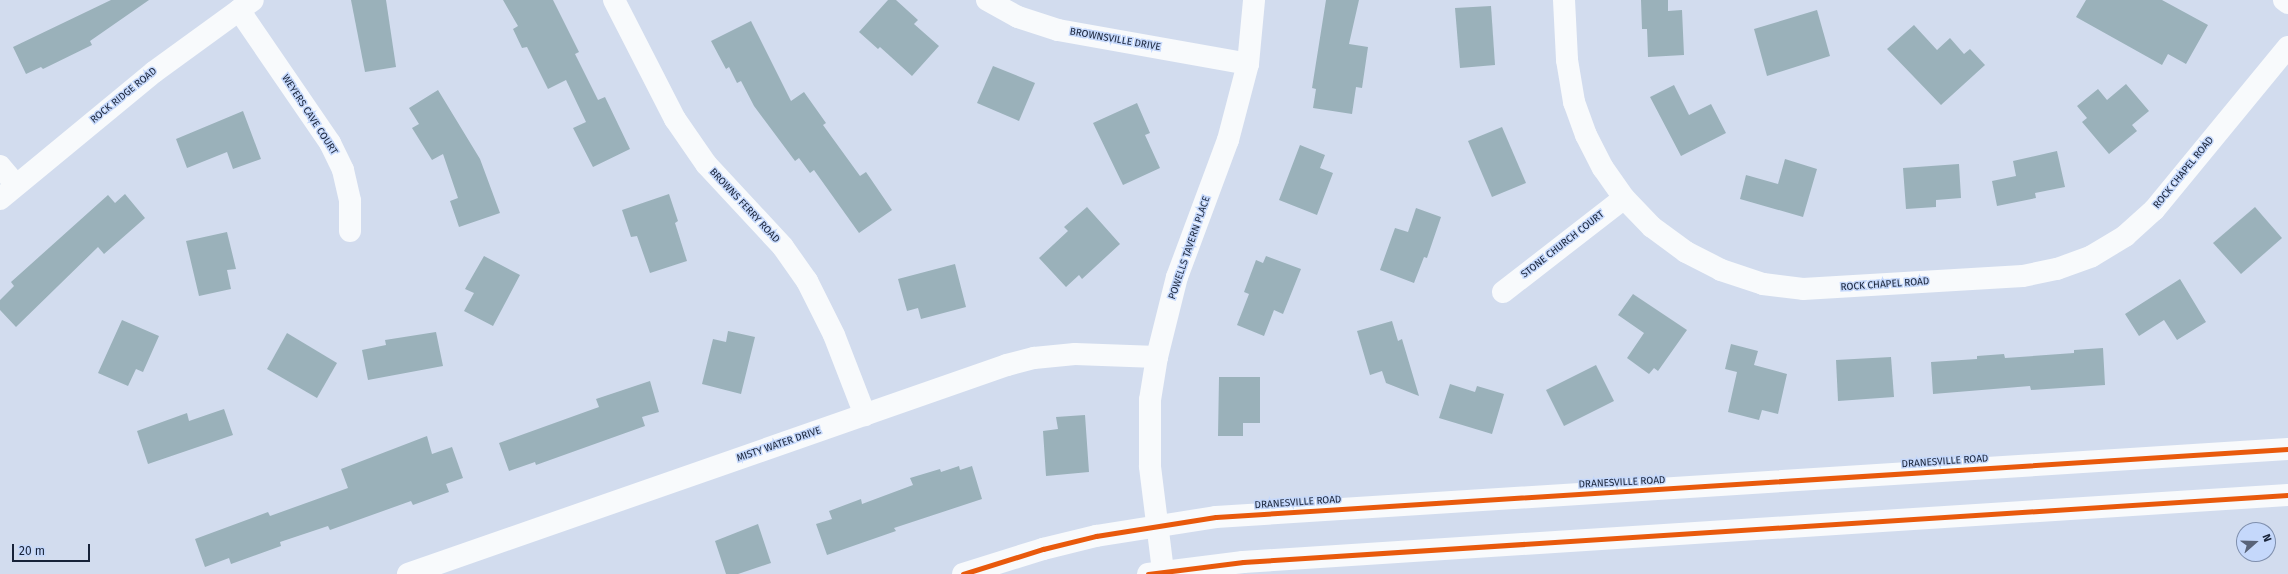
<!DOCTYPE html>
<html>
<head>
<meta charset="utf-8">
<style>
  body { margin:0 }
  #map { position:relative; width:2288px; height:574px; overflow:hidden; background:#d2dcee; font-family:"Fira Sans",sans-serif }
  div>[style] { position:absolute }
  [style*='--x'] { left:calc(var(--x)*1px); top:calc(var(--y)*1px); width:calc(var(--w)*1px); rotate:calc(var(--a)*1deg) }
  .building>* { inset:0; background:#9ab1ba }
  .minor>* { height:22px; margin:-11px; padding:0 11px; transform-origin:11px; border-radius:11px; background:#f8fafc }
  .major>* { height:22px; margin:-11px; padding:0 11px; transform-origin:11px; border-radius:11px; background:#f8fafc }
  .cycleway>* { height:5px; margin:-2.5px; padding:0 2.5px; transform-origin:2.5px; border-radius:2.5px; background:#e8590c }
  span { translate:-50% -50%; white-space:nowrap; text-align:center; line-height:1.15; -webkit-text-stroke:3px #c5d8fb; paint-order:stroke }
  .street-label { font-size:10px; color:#172238 }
  .north { position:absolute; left:2236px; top:522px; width:40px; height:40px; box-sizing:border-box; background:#c5d8fb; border:1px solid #7f8fad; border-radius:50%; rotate:70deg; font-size:11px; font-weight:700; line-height:16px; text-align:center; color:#172238 }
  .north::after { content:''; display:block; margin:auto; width:14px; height:18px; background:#586378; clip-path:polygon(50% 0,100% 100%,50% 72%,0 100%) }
  .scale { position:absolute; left:12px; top:544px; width:78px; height:18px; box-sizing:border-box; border:2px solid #172238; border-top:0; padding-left:5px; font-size:12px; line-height:14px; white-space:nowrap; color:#172238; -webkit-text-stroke:3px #c5d8fb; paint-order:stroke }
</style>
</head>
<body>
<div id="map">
  <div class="building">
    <div style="clip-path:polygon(111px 0,149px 0,90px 41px,92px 45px,43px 69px,41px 67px,26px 74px,13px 47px)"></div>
    <div style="clip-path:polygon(351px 0,386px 0,396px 67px,365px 72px)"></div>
    <div style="clip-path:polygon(503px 0,553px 0,579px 52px,575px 54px,598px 100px,605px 97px,630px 149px,593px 167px,573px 128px,586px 122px,566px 80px,548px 89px,527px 47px,522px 48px,513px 29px,518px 26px)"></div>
    <div style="clip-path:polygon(888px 0,896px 0,918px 20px,914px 24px,939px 46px,912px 76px,880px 47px,878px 49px,859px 32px)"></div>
    <div style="clip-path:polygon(1326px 0,1359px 0,1349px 44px,1368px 47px,1362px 88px,1356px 87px,1352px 114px,1313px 108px,1316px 89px,1312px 88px)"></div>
    <div style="clip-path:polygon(1641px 0,1668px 0,1668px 11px,1682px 10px,1684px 55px,1648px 57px,1647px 29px,1642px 29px)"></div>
    <div style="clip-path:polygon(2086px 0,2162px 0,2208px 25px,2186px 64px,2168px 54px,2162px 65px,2076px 17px)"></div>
    <div style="clip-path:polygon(1491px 6px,1495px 65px,1460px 68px,1455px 8px)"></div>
    <div style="clip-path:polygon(1817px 10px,1830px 56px,1767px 76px,1754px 29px)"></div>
    <div style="clip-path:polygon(751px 21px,791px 101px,804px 92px,826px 123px,823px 125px,860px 176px,866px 172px,892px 210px,859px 233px,814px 170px,810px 173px,799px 158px,795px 161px,754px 106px,741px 81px,737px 83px,729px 67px,726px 69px,711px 41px)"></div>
    <div style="clip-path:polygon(1914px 25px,1937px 50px,1950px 38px,1964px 54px,1970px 49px,1985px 65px,1941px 105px,1887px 49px)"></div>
    <div style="clip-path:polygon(993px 66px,1035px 83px,1019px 121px,977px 103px)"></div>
    <div style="clip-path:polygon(2126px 84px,2149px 111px,2132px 125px,2137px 131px,2109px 154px,2082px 122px,2087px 118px,2077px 106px,2098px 89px,2107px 100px)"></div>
    <div style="clip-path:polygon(1674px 85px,1689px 115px,1711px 104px,1726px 133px,1681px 156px,1650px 97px)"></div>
    <div style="clip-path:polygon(438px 90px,480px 159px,500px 213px,459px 227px,450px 201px,458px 198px,443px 154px,432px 160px,412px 128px,419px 124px,409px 108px)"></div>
    <div style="clip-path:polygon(1137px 103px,1150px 133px,1145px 135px,1160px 168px,1123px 185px,1093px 123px)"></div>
    <div style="clip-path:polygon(243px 111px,261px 159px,233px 169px,227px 152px,187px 168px,176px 139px)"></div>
    <div style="clip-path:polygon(1502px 127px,1526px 183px,1492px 197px,1468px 141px)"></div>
    <div style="clip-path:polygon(1300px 145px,1325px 155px,1320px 168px,1333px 173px,1317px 215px,1279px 200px)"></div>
    <div style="clip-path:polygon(2057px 151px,2065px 187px,2035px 193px,2036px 198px,1997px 206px,1992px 181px,2016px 176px,2013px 161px)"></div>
    <div style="clip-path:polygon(1785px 159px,1817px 169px,1803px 217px,1740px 199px,1746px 175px,1778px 184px)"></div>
    <div style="clip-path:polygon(1959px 164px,1961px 198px,1936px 200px,1936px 207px,1906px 209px,1903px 168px)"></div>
    <div style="clip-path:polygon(125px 194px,145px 218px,104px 254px,98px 247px,16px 327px,0 310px,0 300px,14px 286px,11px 282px,108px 195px,115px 203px)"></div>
    <div style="clip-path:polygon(669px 194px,678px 221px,675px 223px,687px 261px,650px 273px,637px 236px,631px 237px,622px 210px)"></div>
    <div style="clip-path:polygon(1087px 207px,1120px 244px,1082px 279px,1079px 275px,1066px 287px,1039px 258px,1068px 231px,1064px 227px)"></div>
    <div style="clip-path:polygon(2255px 207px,2282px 238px,2241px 274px,2213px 243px)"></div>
    <div style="clip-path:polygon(1416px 208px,1441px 217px,1427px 258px,1424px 257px,1414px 283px,1380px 270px,1395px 228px,1408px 232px)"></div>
    <div style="clip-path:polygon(227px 232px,236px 269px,227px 270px,231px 289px,199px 296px,186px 241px)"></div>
    <div style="clip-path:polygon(484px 256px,520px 275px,493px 326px,464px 311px,474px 293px,465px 289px)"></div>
    <div style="clip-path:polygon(1266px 256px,1301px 269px,1283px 314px,1274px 310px,1264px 336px,1237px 325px,1249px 294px,1244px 292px,1256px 260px,1263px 263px)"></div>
    <div style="clip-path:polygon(955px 264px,966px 307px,921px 319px,918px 308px,907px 311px,898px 279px)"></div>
    <div style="clip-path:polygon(2180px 279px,2206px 322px,2177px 340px,2164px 320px,2139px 336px,2125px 314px)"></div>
    <div style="clip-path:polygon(1633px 294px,1687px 330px,1658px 371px,1654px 368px,1649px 374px,1627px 358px,1644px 333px,1618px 315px)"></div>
    <div style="clip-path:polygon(122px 320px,159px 336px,143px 372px,136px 369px,128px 386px,98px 373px)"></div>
    <div style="clip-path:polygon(1392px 321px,1398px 341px,1402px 339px,1419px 396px,1386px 383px,1382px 371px,1370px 375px,1357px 331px)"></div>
    <div style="clip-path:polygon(728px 331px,755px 337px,741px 394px,702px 384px,713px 339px,726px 342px)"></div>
    <div style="clip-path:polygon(436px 332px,443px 366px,368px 380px,362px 350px,386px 345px,385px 340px)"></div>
    <div style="clip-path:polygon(287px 333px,337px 363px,317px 398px,267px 369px)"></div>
    <div style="clip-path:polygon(1731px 344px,1758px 351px,1754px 365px,1787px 374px,1778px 414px,1762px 410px,1759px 420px,1728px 412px,1737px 372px,1725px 369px)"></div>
    <div style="clip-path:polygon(2103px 348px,2105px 385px,2031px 390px,2030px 386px,1933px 394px,1931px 362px,1977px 359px,1977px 356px,2004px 354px,2005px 358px,2074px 353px,2074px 350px)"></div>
    <div style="clip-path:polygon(1891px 357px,1894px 397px,1838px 401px,1836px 360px)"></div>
    <div style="clip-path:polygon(1596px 365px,1614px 401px,1564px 426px,1546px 390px)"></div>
    <div style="clip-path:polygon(1219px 377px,1260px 377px,1260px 423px,1243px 423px,1243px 436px,1218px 436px)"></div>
    <div style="clip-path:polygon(650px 381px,659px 412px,642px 417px,645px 426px,536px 465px,535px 462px,509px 471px,499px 443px,599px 407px,596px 399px)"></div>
    <div style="clip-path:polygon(1450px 384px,1475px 392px,1477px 386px,1504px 394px,1492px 434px,1439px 418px)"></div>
    <div style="clip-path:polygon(224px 409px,233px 435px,148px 464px,137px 431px,187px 413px,189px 421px)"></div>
    <div style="clip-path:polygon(1085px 415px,1089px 472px,1046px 476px,1043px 431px,1058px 429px,1056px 417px)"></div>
    <div style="clip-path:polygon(427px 436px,432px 454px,452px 447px,463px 478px,446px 484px,449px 492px,413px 505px,411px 501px,330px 530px,328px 526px,280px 542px,281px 546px,231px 564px,229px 558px,205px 567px,195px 539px,268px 512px,270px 516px,348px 488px,341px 469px)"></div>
    <div style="clip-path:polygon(959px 466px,960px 470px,972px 466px,982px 499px,894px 528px,896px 531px,827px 555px,816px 524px,832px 519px,829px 511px,861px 499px,862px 504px,913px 485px,910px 478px,940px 469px,941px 472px)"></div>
    <div style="clip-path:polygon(758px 524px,771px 563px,738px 574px,726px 574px,715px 541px)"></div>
  </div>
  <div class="minor">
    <div style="--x:614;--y:0;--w:134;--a:62.9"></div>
    <div style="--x:675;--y:119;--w:55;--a:55.4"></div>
    <div style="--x:706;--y:164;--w:113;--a:47.1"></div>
    <div style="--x:783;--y:247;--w:42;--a:54.8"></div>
    <div style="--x:807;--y:281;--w:60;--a:63.4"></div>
    <div style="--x:834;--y:335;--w:86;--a:68.8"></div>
    <div style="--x:987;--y:0;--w:35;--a:29"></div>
    <div style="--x:1018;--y:17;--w:42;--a:18"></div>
    <div style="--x:1058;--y:30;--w:193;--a:10.1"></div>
    <div style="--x:1564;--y:0;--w:60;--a:87.1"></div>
    <div style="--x:1567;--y:60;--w:43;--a:80.5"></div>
    <div style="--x:1574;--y:102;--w:35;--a:70"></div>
    <div style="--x:1586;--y:135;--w:37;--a:63"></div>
    <div style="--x:1603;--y:168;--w:37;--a:55"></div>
    <div style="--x:1624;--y:198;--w:40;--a:46"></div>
    <div style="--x:1652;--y:227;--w:42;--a:36.3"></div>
    <div style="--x:1686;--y:252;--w:39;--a:27"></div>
    <div style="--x:1721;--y:270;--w:44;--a:18.4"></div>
    <div style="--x:1763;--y:284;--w:40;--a:7.1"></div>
    <div style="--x:1803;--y:289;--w:220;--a:-3.4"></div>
    <div style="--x:2023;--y:276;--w:35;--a:-12"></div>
    <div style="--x:2057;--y:269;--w:37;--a:-20"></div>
    <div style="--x:2092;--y:256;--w:39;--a:-31"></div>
    <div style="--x:2125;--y:236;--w:39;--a:-42"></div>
    <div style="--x:2154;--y:210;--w:211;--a:-50.6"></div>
    <div style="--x:2284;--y:0;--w:5;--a:37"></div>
    <div style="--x:239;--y:10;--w:161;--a:55.6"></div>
    <div style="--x:330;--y:143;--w:30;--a:64"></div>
    <div style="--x:343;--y:170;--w:32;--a:77"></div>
    <div style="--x:350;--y:201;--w:30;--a:90"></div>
    <div style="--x:0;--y:166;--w:25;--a:50"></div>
    <div style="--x:0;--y:199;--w:200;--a:-39.5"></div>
    <div style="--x:154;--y:72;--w:122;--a:-36"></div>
    <div style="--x:1503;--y:292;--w:153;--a:-37.8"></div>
    <div style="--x:1163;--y:571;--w:106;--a:-97.1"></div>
    <div style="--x:1150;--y:466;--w:66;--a:-90"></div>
    <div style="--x:1150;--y:400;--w:44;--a:-80.8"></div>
    <div style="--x:1157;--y:357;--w:82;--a:-76"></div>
    <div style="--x:1177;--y:277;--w:146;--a:-69.6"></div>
    <div style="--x:1228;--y:140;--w:79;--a:-75.3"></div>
    <div style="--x:1248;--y:64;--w:64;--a:-84.6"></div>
    <div style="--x:408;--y:574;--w:634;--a:-19.23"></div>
    <div style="--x:1007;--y:365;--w:28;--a:-15"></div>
    <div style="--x:1034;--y:358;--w:41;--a:-5.6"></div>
    <div style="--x:1075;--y:354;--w:82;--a:2.1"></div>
  </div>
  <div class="major">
    <div style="--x:963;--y:574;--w:84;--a:-17.4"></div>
    <div style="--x:1043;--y:549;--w:55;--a:-13.8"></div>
    <div style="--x:1096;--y:536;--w:121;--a:-9"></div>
    <div style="--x:1216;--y:517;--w:1074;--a:-3.63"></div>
    <div style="--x:1148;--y:574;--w:96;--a:-7.2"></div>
    <div style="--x:1243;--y:562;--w:1047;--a:-3.67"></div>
  </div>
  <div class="cycleway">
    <div style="--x:963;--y:574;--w:84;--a:-17.4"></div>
    <div style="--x:1043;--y:549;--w:55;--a:-13.8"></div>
    <div style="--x:1096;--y:536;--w:121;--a:-9"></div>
    <div style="--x:1216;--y:517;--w:1074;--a:-3.63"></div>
    <div style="--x:1148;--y:574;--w:96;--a:-7.2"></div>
    <div style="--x:1243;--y:562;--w:1047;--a:-3.67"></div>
  </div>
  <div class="street-label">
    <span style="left:1115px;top:40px;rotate:10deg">BROWNSVILLE DRIVE</span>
    <span style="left:124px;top:96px;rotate:-39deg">ROCK RIDGE ROAD</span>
    <span style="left:309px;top:115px;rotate:57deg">WEYERS CAVE COURT</span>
    <span style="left:2184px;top:173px;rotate:-51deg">ROCK CHAPEL ROAD</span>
    <span style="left:744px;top:206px;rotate:47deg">BROWNS FERRY ROAD</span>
    <span style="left:1563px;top:245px;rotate:-38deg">STONE CHURCH COURT</span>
    <span style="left:1190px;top:248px;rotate:-71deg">POWELLS TAVERN PLACE</span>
    <span style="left:1885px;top:285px;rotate:-4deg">ROCK CHAPEL ROAD</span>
    <span style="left:779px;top:445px;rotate:-19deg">MISTY WATER DRIVE</span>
    <span style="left:1945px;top:462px;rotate:-4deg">DRANESVILLE ROAD</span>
    <span style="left:1622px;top:483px;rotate:-3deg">DRANESVILLE ROAD</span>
    <span style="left:1298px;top:503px;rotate:-4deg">DRANESVILLE ROAD</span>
  </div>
  <div class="north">N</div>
  <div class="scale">20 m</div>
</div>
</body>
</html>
